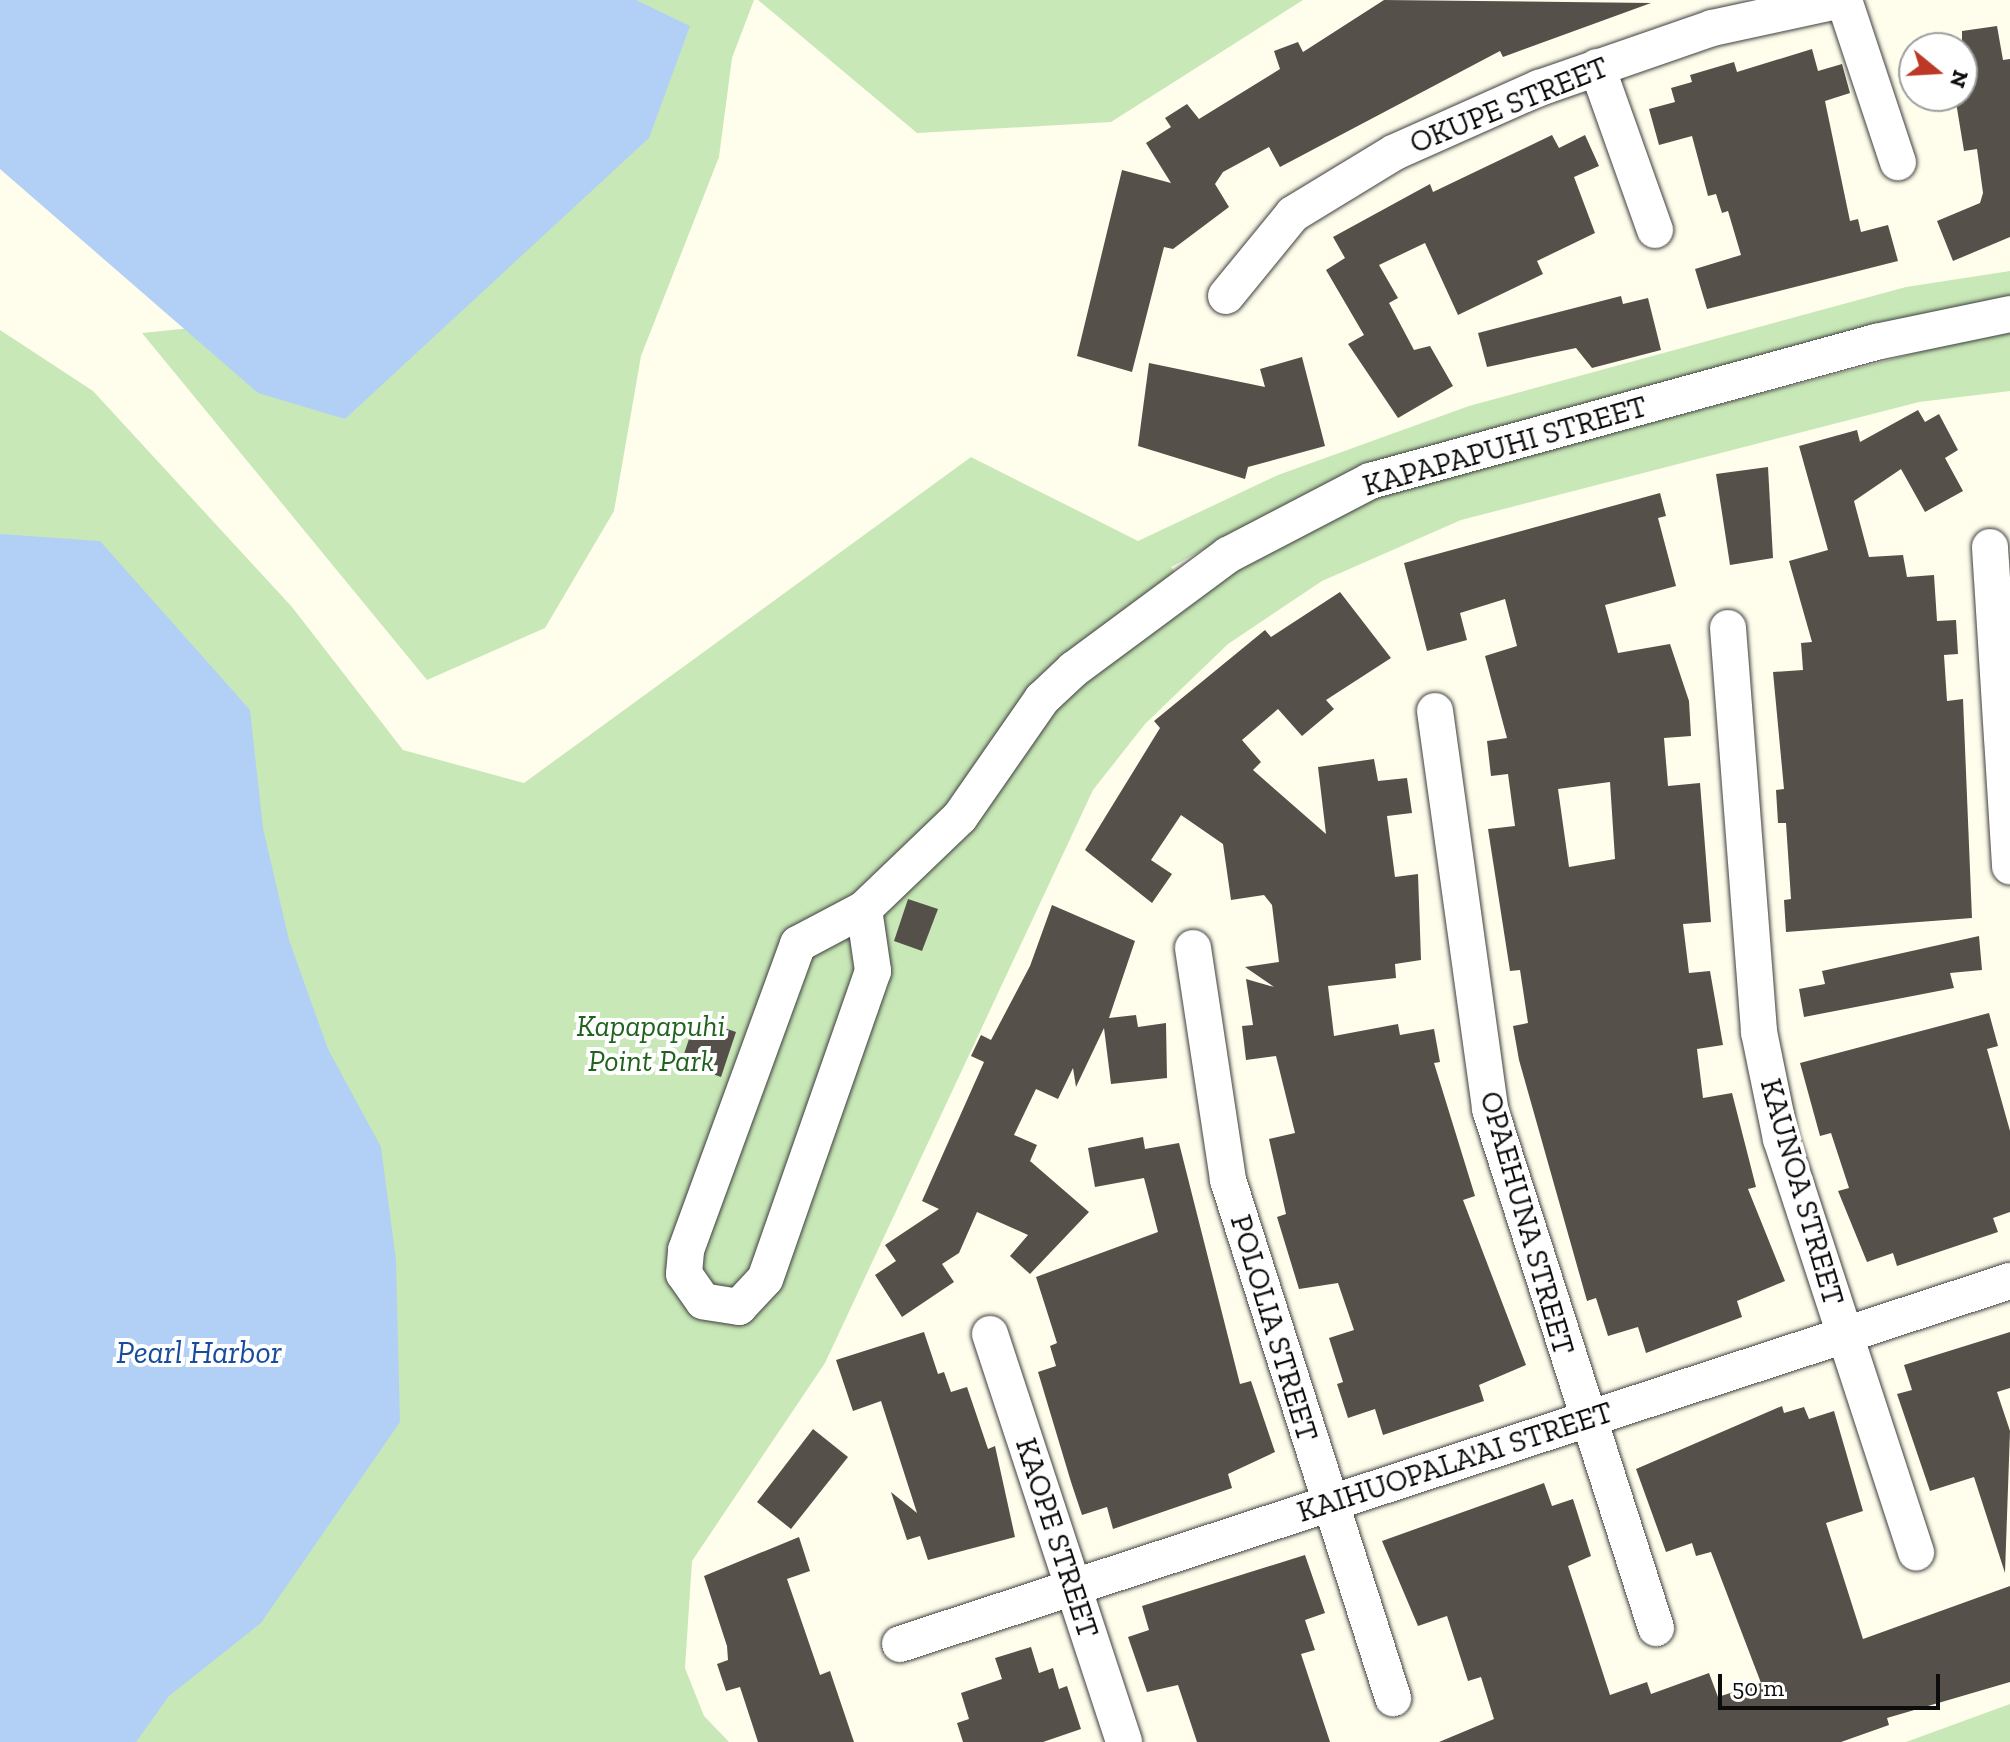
<!DOCTYPE html>
<html>
<head>
<meta charset="utf-8">
<style>
  body { margin:0 }
  #map { position:relative; width:2010px; height:1742px; overflow:hidden; background:#fffeec; font-family:"Zilla Slab",serif }
  div>[style] { position:absolute }
  [style*='--x'] { left:calc(var(--x)*1px); top:calc(var(--y)*1px); width:calc(var(--w)*1px); rotate:calc(var(--a)*1deg) }
  .green>* { inset:0; background:#c8e8b7 }
  .water>* { inset:0; background:#b2d0f5 }
  .building>* { inset:0; background:#555049 }
  .roads { filter:drop-shadow(0 0 2px #3f3f3f) drop-shadow(0 0 2px #3f3f3f) }
  .minor>* { height:36px; margin:-18px; padding:0 18px; transform-origin:18px; border-radius:18px; background:#fff }
  span { translate:-50% -50%; white-space:nowrap; text-align:center; line-height:1.15; -webkit-text-stroke:8px #fff; paint-order:stroke }
  .street-label { font-size:30px; color:#0c0c0c }
  .park-label { font-size:30px; color:#20631e; font-style:italic }
  .water-label { font-size:32px; color:#174b9d; font-style:italic }
  .north { position:absolute; left:1898px; top:32px; width:80px; height:80px; box-sizing:border-box; background:#fff; border:2px solid #9e9e9e; border-radius:50%; rotate:108deg; font-size:22px; font-weight:700; line-height:32px; text-align:center; color:#0c0c0c }
  .north::after { content:''; display:block; margin:auto; width:28px; height:36px; background:#bb3926; clip-path:polygon(50% 0,100% 100%,50% 72%,0 100%) }
  .scale { position:absolute; left:1718px; top:1674px; width:222px; height:36px; box-sizing:border-box; border:4px solid #0c0c0c; border-top:0; padding-left:10px; font-size:24px; line-height:28px; white-space:nowrap; color:#0c0c0c; -webkit-text-stroke:6px #fff; paint-order:stroke }
</style>
</head>
<body>
<div id="map">
  <div class="green">
    <div style="clip-path:polygon(591px 0,754px 0,732px 58px,719px 157px,641px 356px,614px 511px,545px 628px,427px 680px,142px 333px,211px 326px)"></div>
    <div style="clip-path:polygon(758px 0,1303px 0,1111px 122px,917px 133px)"></div>
    <div style="clip-path:polygon(2010px 271px,2010px 298px,1335px 479px,1171px 567px,1194px 598px,1313px 522px,1396px 490px,2010px 328px,2010px 391px,1919px 402px,1461px 520px,1322px 581px,1228px 644px,1145px 724px,1093px 790px,825px 1363px,692px 1561px,685px 1668px,704px 1716px,729px 1742px,30px 1742px,0 605px,0 330px,93px 391px,292px 607px,403px 750px,524px 783px,971px 457px,1138px 541px,1278px 475px,1469px 406px,1906px 287px)"></div>
    <div style="clip-path:polygon(2010px 1704px,2010px 1742px,1906px 1742px)"></div>
  </div>
  <div class="water">
    <div style="clip-path:polygon(0 0,636px 0,690px 26px,649px 138px,345px 419px,258px 393px,0 169px)"></div>
    <div style="clip-path:polygon(0 534px,100px 541px,250px 710px,263px 828px,289px 940px,328px 1049px,381px 1147px,396px 1260px,400px 1422px,261px 1623px,169px 1696px,136px 1742px,0 1742px)"></div>
  </div>
  <div class="building">
    <div style="clip-path:polygon(1384px 0,1651px 3px,1503px 57px,1500px 51px,1280px 167px,1269px 147px,1223px 172px,1215px 184px,1229px 207px,1173px 249px,1164px 247px,1132px 372px,1077px 356px,1122px 170px,1171px 183px,1146px 143px,1171px 127px,1165px 118px,1187px 104px,1199px 119px,1280px 69px,1274px 51px,1298px 42px,1303px 52px)"></div>
    <div style="clip-path:polygon(1997px 26px,2003px 60px,2010px 59px,2010px 237px,1953px 261px,1937px 221px,1980px 203px,1983px 193px,1977px 149px,1964px 151px,1955px 96px,1962px 96px,1962px 31px)"></div>
    <div style="clip-path:polygon(1812px 49px,1818px 71px,1842px 64px,1850px 93px,1825px 101px,1850px 221px,1858px 219px,1861px 232px,1888px 225px,1898px 261px,1707px 309px,1695px 269px,1741px 255px,1728px 211px,1722px 213px,1716px 194px,1708px 196px,1692px 136px,1659px 145px,1649px 109px,1675px 102px,1671px 88px,1692px 82px,1690px 75px,1734px 62px,1737px 72px)"></div>
    <div style="clip-path:polygon(1552px 135px,1559px 148px,1585px 135px,1599px 166px,1574px 177px,1595px 233px,1537px 261px,1543px 274px,1458px 315px,1425px 243px,1379px 265px,1398px 298px,1389px 303px,1414px 350px,1430px 346px,1453px 386px,1398px 418px,1348px 344px,1364px 335px,1326px 270px,1345px 258px,1333px 237px,1430px 184px,1433px 192px)"></div>
    <div style="clip-path:polygon(1621px 296px,1623px 304px,1648px 298px,1661px 350px,1592px 368px,1576px 348px,1487px 367px,1478px 333px)"></div>
    <div style="clip-path:polygon(1302px 357px,1325px 446px,1248px 467px,1245px 479px,1138px 446px,1149px 363px,1265px 387px,1260px 369px)"></div>
    <div style="clip-path:polygon(1918px 410px,1925px 422px,1939px 414px,1958px 450px,1945px 458px,1963px 491px,1925px 512px,1901px 469px,1854px 501px,1869px 557px,1903px 555px,1907px 577px,1934px 575px,1937px 621px,1956px 620px,1958px 654px,1944px 655px,1947px 701px,1963px 699px,1972px 918px,1786px 932px,1784px 900px,1791px 899px,1786px 823px,1778px 823px,1776px 790px,1784px 789px,1773px 672px,1803px 670px,1801px 643px,1812px 642px,1789px 561px,1828px 550px,1799px 446px,1857px 430px,1860px 442px)"></div>
    <div style="clip-path:polygon(1768px 467px,1773px 558px,1730px 565px,1716px 474px)"></div>
    <div style="clip-path:polygon(evenodd,1660px 493px,1666px 516px,1658px 518px,1676px 586px,1605px 605px,1618px 653px,1670px 644px,1689px 701px,1691px 736px,1664px 738px,1668px 786px,1700px 783px,1711px 922px,1683px 924px,1689px 973px,1710px 971px,1723px 1045px,1697px 1049px,1703px 1098px,1732px 1093px,1756px 1187px,1748px 1189px,1785px 1281px,1737px 1301px,1742px 1317px,1646px 1353px,1638px 1327px,1608px 1336px,1596px 1298px,1587px 1301px,1519px 1060px,1513px 1026px,1528px 1023px,1520px 970px,1510px 971px,1488px 829px,1515px 826px,1508px 774px,1491px 776px,1487px 741px,1507px 738px,1485px 656px,1517px 646px,1505px 599px,1460px 613px,1467px 640px,1427px 651px,1404px 563px,1660px 493px,1610px 782px,1615px 859px,1569px 867px,1558px 789px,1610px 782px)"></div>
    <div style="clip-path:polygon(1340px 592px,1391px 658px,1326px 700px,1334px 709px,1302px 736px,1278px 709px,1242px 740px,1261px 762px,1253px 770px,1326px 834px,1318px 767px,1374px 759px,1378px 781px,1407px 778px,1412px 813px,1387px 816px,1395px 877px,1418px 874px,1421px 960px,1395px 964px,1396px 978px,1328px 986px,1334px 1036px,1398px 1024px,1400px 1035px,1434px 1029px,1440px 1062px,1434px 1063px,1475px 1196px,1463px 1200px,1526px 1365px,1479px 1385px,1484px 1401px,1383px 1435px,1375px 1409px,1348px 1418px,1337px 1384px,1343px 1382px,1329px 1338px,1354px 1330px,1338px 1283px,1299px 1289px,1277px 1217px,1286px 1214px,1269px 1139px,1295px 1133px,1276px 1056px,1246px 1060px,1242px 1026px,1253px 1025px,1246px 979px,1274px 987px,1245px 967px,1279px 962px,1272px 905px,1264px 895px,1231px 900px,1223px 844px,1181px 815px,1151px 860px,1172px 874px,1152px 903px,1085px 850px,1160px 728px,1154px 721px,1265px 630px,1271px 637px)"></div>
    <div style="clip-path:polygon(908px 899px,938px 909px,922px 951px,894px 941px)"></div>
    <div style="clip-path:polygon(1052px 905px,1135px 941px,1109px 1018px,1136px 1015px,1138px 1027px,1166px 1023px,1167px 1078px,1111px 1084px,1104px 1028px,1076px 1087px,1073px 1068px,1058px 1099px,1036px 1089px,1014px 1135px,1037px 1145px,1030px 1161px,1089px 1212px,1030px 1274px,1010px 1256px,1028px 1235px,977px 1212px,959px 1253px,942px 1264px,954px 1282px,902px 1317px,875px 1275px,896px 1261px,885px 1245px,939px 1209px,922px 1201px,984px 1062px,971px 1056px,981px 1035px,991px 1040px,1030px 966px)"></div>
    <div style="clip-path:polygon(1979px 936px,1982px 970px,1950px 973px,1954px 988px,1804px 1017px,1799px 989px,1825px 984px,1822px 971px)"></div>
    <div style="clip-path:polygon(1989px 1013px,1998px 1046px,1987px 1049px,2010px 1131px,2010px 1212px,1993px 1218px,1998px 1232px,1897px 1266px,1893px 1253px,1867px 1262px,1838px 1191px,1849px 1188px,1831px 1133px,1820px 1136px,1800px 1063px)"></div>
    <div style="clip-path:polygon(696px 1018px,736px 1032px,721px 1077px,681px 1063px)"></div>
    <div style="clip-path:polygon(1143px 1137px,1145px 1149px,1179px 1143px,1240px 1384px,1251px 1381px,1275px 1452px,1228px 1474px,1232px 1488px,1113px 1529px,1107px 1507px,1082px 1515px,1071px 1482px,1038px 1372px,1056px 1366px,1050px 1346px,1057px 1343px,1036px 1277px,1158px 1232px,1144px 1178px,1095px 1187px,1088px 1148px)"></div>
    <div style="clip-path:polygon(924px 1332px,938px 1374px,944px 1372px,951px 1392px,967px 1387px,988px 1449px,995px 1446px,1015px 1537px,928px 1560px,920px 1536px,907px 1540px,891px 1492px,917px 1513px,881px 1401px,853px 1411px,836px 1360px)"></div>
    <div style="clip-path:polygon(2010px 1332px,2010px 1388px,1997px 1392px,2010px 1431px,2005px 1573px,1974px 1477px,1930px 1491px,1897px 1394px,1912px 1390px,1904px 1365px)"></div>
    <div style="clip-path:polygon(1782px 1406px,1784px 1413px,1804px 1407px,1809px 1419px,1834px 1411px,1863px 1511px,1826px 1523px,1863px 1639px,2010px 1586px,2010px 1682px,1887px 1718px,1889px 1725px,1841px 1742px,1439px 1742px,1494px 1719px,1481px 1677px,1468px 1681px,1447px 1616px,1418px 1626px,1382px 1541px,1544px 1483px,1552px 1506px,1573px 1499px,1591px 1556px,1568px 1566px,1610px 1695px,1647px 1682px,1651px 1694px,1709px 1673px,1718px 1697px,1761px 1683px,1711px 1552px,1696px 1556px,1692px 1543px,1666px 1552px,1636px 1469px)"></div>
    <div style="clip-path:polygon(813px 1429px,848px 1457px,791px 1529px,757px 1502px)"></div>
    <div style="clip-path:polygon(799px 1537px,810px 1571px,787px 1579px,820px 1675px,830px 1671px,854px 1742px,758px 1742px,740px 1687px,726px 1691px,717px 1664px,728px 1660px,727px 1646px,704px 1576px)"></div>
    <div style="clip-path:polygon(1305px 1555px,1325px 1613px,1305px 1620px,1315px 1650px,1301px 1654px,1330px 1742px,1197px 1742px,1178px 1685px,1147px 1692px,1128px 1637px,1149px 1630px,1142px 1606px)"></div>
    <div style="clip-path:polygon(1031px 1647px,1039px 1673px,1053px 1668px,1059px 1689px,1067px 1686px,1081px 1729px,1043px 1742px,963px 1742px,957px 1723px,969px 1719px,961px 1693px,1002px 1679px,995px 1658px)"></div>
  </div>
  <div class="roads">
    <div class="minor">
      <div style="--x:1844;--y:0;--w:171;--a:71.6"></div>
      <div style="--x:1597;--y:67;--w:173;--a:70.4"></div>
      <div style="--x:1226;--y:296;--w:106;--a:-50.7"></div>
      <div style="--x:1293;--y:214;--w:119;--a:-31.3"></div>
      <div style="--x:1395;--y:152;--w:158;--a:-24"></div>
      <div style="--x:1539;--y:88;--w:183;--a:-19.1"></div>
      <div style="--x:1712;--y:28;--w:132;--a:-12.2"></div>
      <div style="--x:1990;--y:547;--w:320;--a:86.4"></div>
      <div style="--x:1728;--y:628;--w:405;--a:85.6"></div>
      <div style="--x:1759;--y:1032;--w:109;--a:78.4"></div>
      <div style="--x:1781;--y:1139;--w:435;--a:71.9"></div>
      <div style="--x:1435;--y:711;--w:402;--a:82.1"></div>
      <div style="--x:1490;--y:1109;--w:545;--a:72.26"></div>
      <div style="--x:864;--y:909;--w:63;--a:81.7"></div>
      <div style="--x:873;--y:971;--w:326;--a:109.3"></div>
      <div style="--x:765;--y:1279;--w:38;--a:133"></div>
      <div style="--x:739;--y:1307;--w:36;--a:-171"></div>
      <div style="--x:703;--y:1301;--w:33;--a:-125"></div>
      <div style="--x:684;--y:1274;--w:24;--a:-85"></div>
      <div style="--x:686;--y:1250;--w:326;--a:-69.9"></div>
      <div style="--x:798;--y:944;--w:75;--a:-27.9"></div>
      <div style="--x:864;--y:909;--w:133;--a:-43.8"></div>
      <div style="--x:960;--y:817;--w:144;--a:-55.2"></div>
      <div style="--x:1042;--y:699;--w:44;--a:-43.2"></div>
      <div style="--x:1074;--y:669;--w:192;--a:-36.5"></div>
      <div style="--x:1228;--y:555;--w:160;--a:-27.5"></div>
      <div style="--x:1370;--y:481;--w:525;--a:-15.36"></div>
      <div style="--x:1876;--y:342;--w:137;--a:-11.8"></div>
      <div style="--x:1193;--y:948;--w:235;--a:81.4"></div>
      <div style="--x:1228;--y:1180;--w:544;--a:72.33"></div>
      <div style="--x:990;--y:1334;--w:429;--a:71.8"></div>
      <div style="--x:900;--y:1644;--w:1168;--a:-18.11"></div>
    </div>
  </div>
  <div class="street-label">
    <span style="left:1509px;top:105px;rotate:-22deg">OKUPE STREET</span>
    <span style="left:1505px;top:446px;rotate:-16deg">KAPAPAPUHI STREET</span>
    <span style="left:1802px;top:1192px;rotate:74deg">KAUNOA STREET</span>
    <span style="left:1527px;top:1223px;rotate:74deg">OPAEHUNA STREET</span>
    <span style="left:1274px;top:1328px;rotate:73deg">POLOLIA STREET</span>
    <span style="left:1455px;top:1462px;rotate:-18deg">KAIHUOPALA'AI STREET</span>
    <span style="left:1057px;top:1538px;rotate:72deg">KAOPE STREET</span>
  </div>
  <div class="park-label">
    <span style="left:651px;top:1043px">Kapapapuhi<br>Point Park</span>
  </div>
  <div class="water-label">
    <span style="left:199px;top:1352px">Pearl Harbor</span>
  </div>
  <div class="north">N</div>
  <div class="scale">50 m</div>
</div>
</body>
</html>
